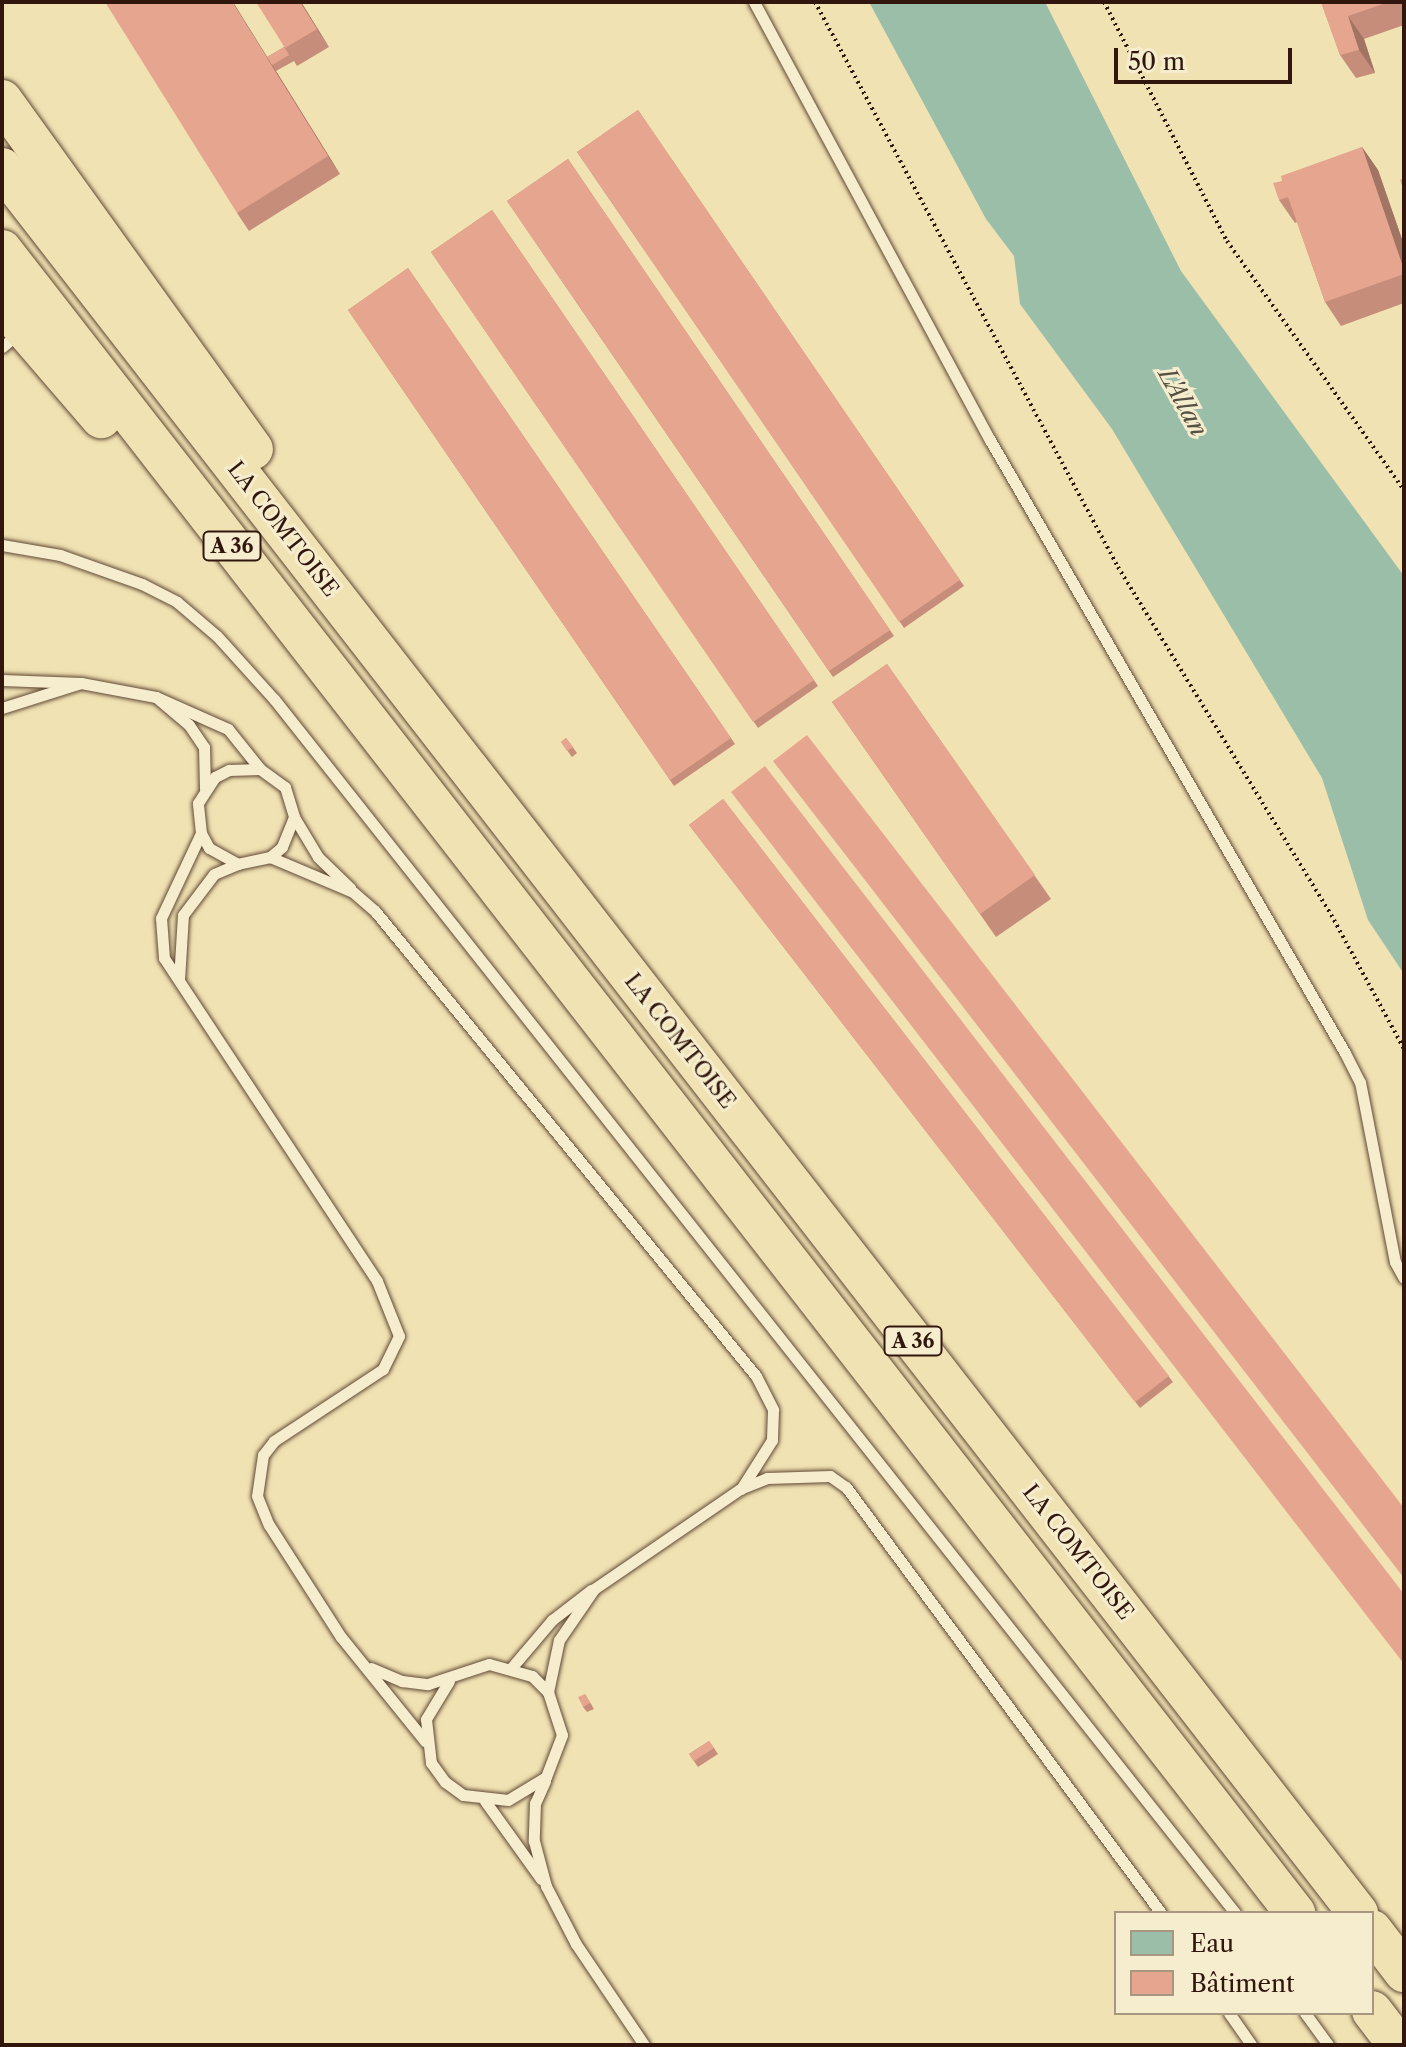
<!DOCTYPE html>
<html>
<head>
<meta charset="utf-8">
<style>
  body { margin:0 }
  #map { position:relative; width:1406px; height:2047px; overflow:hidden; background:#f1e2b3; font-family:"Libre Caslon Text",serif }
  div>[style] { position:absolute }
  [style*='--x'] { left:calc(var(--x)*1px); top:calc(var(--y)*1px); width:calc(var(--w)*1px); rotate:calc(var(--a)*1deg) }
  .water>* { inset:0; background:#9bbea9 }
  .path>* { height:4px; margin-top:-2px; transform-origin:0; background:repeating-linear-gradient(90deg,#30160c 0 2px,transparent 0 6px) }
  .roads { filter:drop-shadow(0 0 2px #604936) drop-shadow(0 0 2px #604936) }
  .service>* { height:11px; margin:-5.5px; padding:0 5.5px; transform-origin:5.5px; border-radius:5.5px; background:#f6ecce }
  .motorway>* { height:40px; margin:-20px; padding:0 20px; transform-origin:20px; border-radius:20px; background:#f1e2b3 }
  .wall>* { inset:0; background:#c68e7a }
  .shaded-wall>* { inset:0; background:#a17463 }
  .building>* { inset:0; background:#e6a58e }
  span { translate:-50% -50%; white-space:nowrap; text-align:center; line-height:1.15; -webkit-text-stroke:6px #f6ecce; paint-order:stroke }
  .shield-label span { padding:2px 6px; background:#f6ecce; border:2px solid; border-radius:6px; -webkit-text-stroke-width:0 }
  .shield-label { font-size:20px; color:#30160c; font-weight:700 }
  .street-label { font-size:22px; color:#30160c }
  .water-label { font-size:24px; color:#555143; font-style:italic }
  .frame { position:absolute; inset:0; border:4px solid #30160c; pointer-events:none }
  .legend { position:absolute; left:1114px; top:1911px; width:260px; height:104px; box-sizing:border-box; background:#f6ecce; border:2px solid #a79680; margin:0; padding:10px 14px; list-style:none; font-size:24px; color:#30160c }
  .legend li { display:flex; align-items:center; gap:16px; height:40px }
  .legend b { width:40px; border:2px solid #a79680 }
  .scale { position:absolute; left:1114px; top:48px; width:178px; height:36px; box-sizing:border-box; border:4px solid #30160c; border-top:0; padding-left:10px; font-size:24px; line-height:28px; white-space:nowrap; color:#30160c; -webkit-text-stroke:6px #f6ecce; paint-order:stroke }
</style>
</head>
<body>
<div id="map">
  <div class="water">
    <div style="clip-path:polygon(869px 2px,1045px 2px,1181px 271px,1404px 576px,1404px 974px,1368px 920px,1322px 778px,1112px 429px,1020px 304px,1014px 256px,986px 219px)"></div>
  </div>
  <div class="path">
    <div style="--x:815;--y:2;--w:641;--a:61.8"></div>
    <div style="--x:1118;--y:567;--w:414;--a:58.5"></div>
    <div style="--x:1334;--y:920;--w:147;--a:61.5"></div>
    <div style="--x:1104;--y:2;--w:269;--a:62.8"></div>
    <div style="--x:1227;--y:241;--w:305;--a:54.6"></div>
  </div>
  <div class="roads">
    <div class="service">
      <div style="--x:754;--y:2;--w:498;--a:61.7"></div>
      <div style="--x:990;--y:440;--w:708;--a:59.92"></div>
      <div style="--x:1345;--y:1053;--w:33;--a:63"></div>
      <div style="--x:1360;--y:1082;--w:183;--a:79"></div>
      <div style="--x:1395;--y:1262;--w:18;--a:61"></div>
      <div style="--x:2;--y:347;--w:23;--a:-40"></div>
      <div style="--x:2;--y:545;--w:59;--a:9.8"></div>
      <div style="--x:60;--y:555;--w:87;--a:19.5"></div>
      <div style="--x:142;--y:584;--w:39;--a:27"></div>
      <div style="--x:177;--y:602;--w:52;--a:40.4"></div>
      <div style="--x:217;--y:636;--w:85;--a:47.9"></div>
      <div style="--x:274;--y:699;--w:1548;--a:51.63"></div>
      <div style="--x:2;--y:680;--w:79;--a:2.2"></div>
      <div style="--x:81;--y:683;--w:83;--a:162.4"></div>
      <div style="--x:81;--y:683;--w:76;--a:10.6"></div>
      <div style="--x:156;--y:697;--w:43;--a:40.3"></div>
      <div style="--x:189;--y:725;--w:27;--a:56"></div>
      <div style="--x:204;--y:747;--w:42;--a:88.6"></div>
      <div style="--x:156;--y:697;--w:79;--a:24"></div>
      <div style="--x:228;--y:729;--w:51;--a:51.3"></div>
      <div style="--x:260;--y:769;--w:31;--a:36"></div>
      <div style="--x:285;--y:787;--w:31;--a:73"></div>
      <div style="--x:294;--y:817;--w:32;--a:112"></div>
      <div style="--x:282;--y:847;--w:16;--a:140"></div>
      <div style="--x:270;--y:857;--w:33;--a:168"></div>
      <div style="--x:238;--y:864;--w:33;--a:-151"></div>
      <div style="--x:209;--y:848;--w:17;--a:-118"></div>
      <div style="--x:201;--y:833;--w:30;--a:-96"></div>
      <div style="--x:198;--y:803;--w:31;--a:-57"></div>
      <div style="--x:215;--y:777;--w:16;--a:-27"></div>
      <div style="--x:229;--y:770;--w:31;--a:-2"></div>
      <div style="--x:294;--y:817;--w:47;--a:59"></div>
      <div style="--x:318;--y:857;--w:45;--a:44.1"></div>
      <div style="--x:201;--y:833;--w:94;--a:115.2"></div>
      <div style="--x:161;--y:918;--w:40;--a:85.7"></div>
      <div style="--x:164;--y:958;--w:387;--a:56.6"></div>
      <div style="--x:377;--y:1281;--w:59;--a:68.2"></div>
      <div style="--x:399;--y:1336;--w:37;--a:116"></div>
      <div style="--x:383;--y:1369;--w:131;--a:146.6"></div>
      <div style="--x:274;--y:1441;--w:18;--a:128"></div>
      <div style="--x:263;--y:1455;--w:41;--a:98.3"></div>
      <div style="--x:257;--y:1496;--w:31;--a:68"></div>
      <div style="--x:269;--y:1525;--w:133;--a:57.3"></div>
      <div style="--x:341;--y:1637;--w:134;--a:51.1"></div>
      <div style="--x:270;--y:857;--w:90;--a:22.9"></div>
      <div style="--x:353;--y:892;--w:29;--a:41"></div>
      <div style="--x:375;--y:911;--w:601;--a:50.67"></div>
      <div style="--x:756;--y:1376;--w:38;--a:63"></div>
      <div style="--x:773;--y:1410;--w:30;--a:92"></div>
      <div style="--x:772;--y:1440;--w:58;--a:122.3"></div>
      <div style="--x:179;--y:980;--w:65;--a:-86.5"></div>
      <div style="--x:183;--y:915;--w:51;--a:-52.9"></div>
      <div style="--x:214;--y:874;--w:26;--a:-23"></div>
      <div style="--x:512;--y:1667;--w:62;--a:-49.6"></div>
      <div style="--x:552;--y:1620;--w:49;--a:-37.6"></div>
      <div style="--x:371;--y:1668;--w:34;--a:23"></div>
      <div style="--x:402;--y:1681;--w:26;--a:7"></div>
      <div style="--x:428;--y:1684;--w:64;--a:-18.2"></div>
      <div style="--x:489;--y:1664;--w:45;--a:15.6"></div>
      <div style="--x:532;--y:1676;--w:23;--a:45"></div>
      <div style="--x:548;--y:1692;--w:45;--a:72"></div>
      <div style="--x:562;--y:1735;--w:45;--a:110.9"></div>
      <div style="--x:546;--y:1777;--w:44;--a:148.8"></div>
      <div style="--x:508;--y:1800;--w:45;--a:-173.7"></div>
      <div style="--x:463;--y:1795;--w:22;--a:-144"></div>
      <div style="--x:445;--y:1782;--w:24;--a:-126"></div>
      <div style="--x:431;--y:1763;--w:44;--a:-96.5"></div>
      <div style="--x:426;--y:1719;--w:44;--a:-58.8"></div>
      <div style="--x:548;--y:1692;--w:53;--a:-78.1"></div>
      <div style="--x:559;--y:1640;--w:62;--a:-55.5"></div>
      <div style="--x:594;--y:1589;--w:177;--a:-34.4"></div>
      <div style="--x:740;--y:1489;--w:29;--a:-22"></div>
      <div style="--x:767;--y:1478;--w:63;--a:-1.8"></div>
      <div style="--x:830;--y:1476;--w:19;--a:35"></div>
      <div style="--x:846;--y:1487;--w:530;--a:53.52"></div>
      <div style="--x:545;--y:1781;--w:24;--a:114"></div>
      <div style="--x:535;--y:1803;--w:38;--a:92"></div>
      <div style="--x:534;--y:1841;--w:47;--a:75.1"></div>
      <div style="--x:546;--y:1886;--w:65;--a:62.7"></div>
      <div style="--x:576;--y:1944;--w:122;--a:56"></div>
      <div style="--x:485;--y:1801;--w:96;--a:54.3"></div>
      <div style="--x:1229;--y:2013;--w:39;--a:55"></div>
      <div style="--x:1305;--y:2013;--w:39;--a:54"></div>
    </div>
    <div class="motorway">
      <div style="--x:2;--y:100;--w:430;--a:54.3"></div>
      <div style="--x:2;--y:168;--w:2210;--a:52.15"></div>
      <div style="--x:2;--y:250;--w:2107;--a:52.13"></div>
      <div style="--x:2;--y:303;--w:152;--a:49.3"></div>
      <div style="--x:1372;--y:1930;--w:53;--a:52.7"></div>
      <div style="--x:1372;--y:2011;--w:43;--a:52.6"></div>
    </div>
  </div>
  <div class="wall">
    <div style="clip-path:polygon(301px 2px,329px 47px,297px 66px,294px 61px,276px 71px,340px 174px,249px 231px,237px 213px,267px 57px,284px 47px)"></div>
    <div style="clip-path:polygon(1321px 2px,1404px 2px,1404px 25px,1364px 39px,1375px 73px,1356px 78px,1340px 55px)"></div>
    <div style="clip-path:polygon(638px 110px,964px 586px,904px 628px,577px 152px)"></div>
    <div style="clip-path:polygon(1362px 147px,1378px 170px,1404px 245px,1404px 303px,1341px 326px,1325px 302px,1297px 222px,1295px 223px,1279px 200px,1282px 181px)"></div>
    <div style="clip-path:polygon(568px 159px,894px 636px,833px 677px,507px 201px)"></div>
    <div style="clip-path:polygon(492px 210px,818px 686px,758px 728px,431px 252px)"></div>
    <div style="clip-path:polygon(408px 268px,735px 744px,674px 786px,348px 310px)"></div>
    <div style="clip-path:polygon(887px 664px,1051px 899px,996px 937px,832px 702px)"></div>
    <div style="clip-path:polygon(566px 738px,577px 753px,572px 757px,561px 742px)"></div>
    <div style="clip-path:polygon(723px 799px,1173px 1382px,1140px 1408px,689px 825px)"></div>
    <div style="clip-path:polygon(585px 1694px,594px 1709px,587px 1712px,583px 1707px)"></div>
    <div style="clip-path:polygon(709px 1741px,718px 1754px,698px 1767px,689px 1754px)"></div>
  </div>
  <div class="shaded-wall">
    <div style="clip-path:polygon(232px 2px,233px 2px,340px 174px,328px 156px)"></div>
    <div style="clip-path:polygon(300px 2px,301px 2px,329px 47px,317px 29px)"></div>
    <div style="clip-path:polygon(1348px 16px,1364px 39px,1375px 73px,1359px 50px)"></div>
    <div style="clip-path:polygon(1362px 147px,1378px 170px,1404px 245px,1404px 270px)"></div>
  </div>
  <div class="building">
    <div style="clip-path:polygon(105px 2px,232px 2px,328px 156px,237px 213px)"></div>
    <div style="clip-path:polygon(256px 2px,300px 2px,317px 29px,285px 48px)"></div>
    <div style="clip-path:polygon(1321px 2px,1389px 2px,1348px 16px,1359px 50px,1340px 55px)"></div>
    <div style="clip-path:polygon(284px 47px,289px 55px,272px 65px,267px 57px)"></div>
    <div style="clip-path:polygon(638px 110px,960px 580px,899px 622px,577px 152px)"></div>
    <div style="clip-path:polygon(1362px 147px,1404px 270px,1404px 274px,1325px 302px,1288px 197px,1279px 200px,1273px 183px,1282px 181px,1281px 176px)"></div>
    <div style="clip-path:polygon(568px 159px,890px 630px,829px 671px,507px 201px)"></div>
    <div style="clip-path:polygon(1404px 178px,1404px 191px,1400px 180px)"></div>
    <div style="clip-path:polygon(492px 210px,814px 680px,753px 722px,431px 252px)"></div>
    <div style="clip-path:polygon(408px 268px,731px 738px,670px 780px,348px 310px)"></div>
    <div style="clip-path:polygon(887px 664px,1035px 875px,980px 914px,832px 702px)"></div>
    <div style="clip-path:polygon(807px 735px,1404px 1508px,1404px 1578px,773px 761px)"></div>
    <div style="clip-path:polygon(566px 738px,573px 747px,567px 751px,561px 742px)"></div>
    <div style="clip-path:polygon(765px 766px,1404px 1594px,1404px 1664px,731px 792px)"></div>
    <div style="clip-path:polygon(723px 799px,1169px 1376px,1135px 1402px,689px 825px)"></div>
    <div style="clip-path:polygon(585px 1694px,590px 1703px,583px 1707px,578px 1697px)"></div>
    <div style="clip-path:polygon(709px 1741px,714px 1748px,694px 1761px,689px 1754px)"></div>
  </div>
  <div class="shield-label">
    <span style="left:232px;top:546px">A 36</span>
    <span style="left:913px;top:1341px">A 36</span>
  </div>
  <div class="street-label">
    <span style="left:283px;top:529px;rotate:52deg">LA COMTOISE</span>
    <span style="left:680px;top:1041px;rotate:52deg">LA COMTOISE</span>
    <span style="left:1078px;top:1552px;rotate:52deg">LA COMTOISE</span>
  </div>
  <div class="water-label">
    <span style="left:1183px;top:402px;rotate:61deg">L'Allan</span>
  </div>
  <div class="frame"></div>
  <ul class="legend">
  <li><b style="height:22px;background:#9bbea9"></b>Eau</li>
  <li><b style="height:22px;background:#e6a58e"></b>Bâtiment</li>
  </ul>
  <div class="scale">50 m</div>
</div>
</body>
</html>
